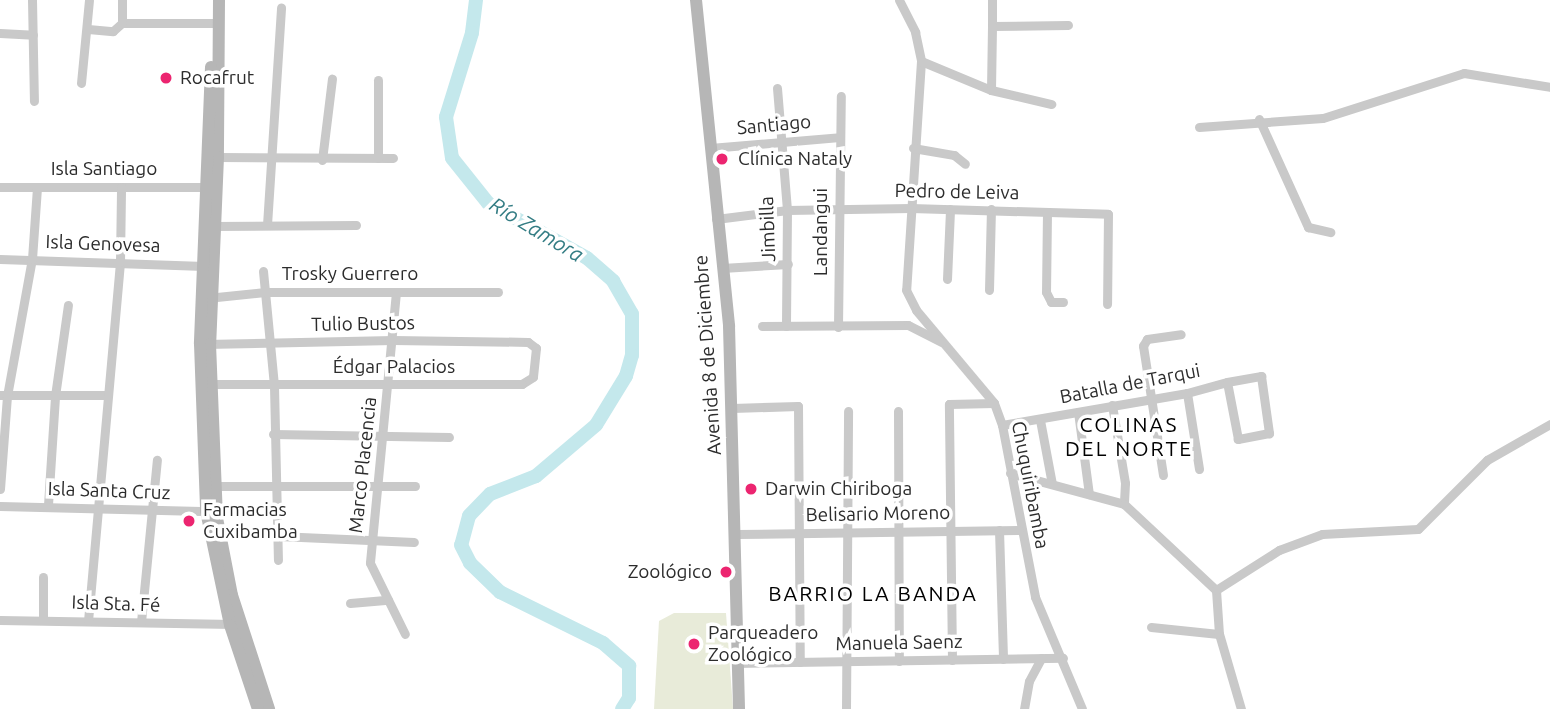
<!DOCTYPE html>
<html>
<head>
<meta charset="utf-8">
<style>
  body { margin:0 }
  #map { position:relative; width:1550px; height:709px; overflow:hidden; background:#fff; font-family:Ubuntu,sans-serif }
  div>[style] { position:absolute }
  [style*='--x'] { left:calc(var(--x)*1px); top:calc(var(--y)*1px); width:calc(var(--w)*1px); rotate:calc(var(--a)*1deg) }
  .green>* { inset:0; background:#e8ebd9 }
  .river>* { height:14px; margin:-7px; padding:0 7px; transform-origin:7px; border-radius:7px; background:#c4e8ec }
  .minor>* { height:9px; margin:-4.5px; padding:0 4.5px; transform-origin:4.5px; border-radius:4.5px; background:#c9c9c9 }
  .secondary>* { height:12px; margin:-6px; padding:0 6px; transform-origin:6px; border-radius:6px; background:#b6b6b6 }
  .dots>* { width:19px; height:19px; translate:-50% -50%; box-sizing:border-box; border:4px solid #fff; border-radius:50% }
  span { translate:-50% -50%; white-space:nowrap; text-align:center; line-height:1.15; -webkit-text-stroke:7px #fff; paint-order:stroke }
  .poi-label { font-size:19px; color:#2c2c2c }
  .left { translate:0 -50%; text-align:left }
  .right { translate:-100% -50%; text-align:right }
  .street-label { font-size:19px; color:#2c2c2c }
  .water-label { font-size:21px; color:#347d84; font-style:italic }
  .neighbourhood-label { font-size:21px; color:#000; letter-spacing:2px }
</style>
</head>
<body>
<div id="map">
  <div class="green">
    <div style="clip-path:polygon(674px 613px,726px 613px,733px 709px,654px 709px,659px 621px)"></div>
  </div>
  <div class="river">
    <div style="--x:476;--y:0;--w:33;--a:97"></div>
    <div style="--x:472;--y:33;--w:88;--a:107.2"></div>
    <div style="--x:446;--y:117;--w:41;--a:81.7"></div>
    <div style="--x:452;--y:158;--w:58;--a:51.3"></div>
    <div style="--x:488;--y:203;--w:113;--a:29.1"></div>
    <div style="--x:587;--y:258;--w:35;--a:41"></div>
    <div style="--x:613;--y:281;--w:38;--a:60"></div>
    <div style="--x:632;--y:314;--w:41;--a:90"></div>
    <div style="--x:632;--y:355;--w:22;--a:106"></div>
    <div style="--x:626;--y:376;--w:57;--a:121.5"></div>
    <div style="--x:596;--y:425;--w:79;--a:139.6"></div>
    <div style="--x:536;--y:476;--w:49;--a:158.6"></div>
    <div style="--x:490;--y:494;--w:30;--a:134"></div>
    <div style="--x:469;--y:516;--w:30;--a:105"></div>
    <div style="--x:461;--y:545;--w:20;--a:63"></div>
    <div style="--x:470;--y:563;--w:42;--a:44"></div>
    <div style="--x:500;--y:592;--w:115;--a:26.3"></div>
    <div style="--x:603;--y:643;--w:35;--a:41"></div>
    <div style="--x:629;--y:666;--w:32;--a:90"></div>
    <div style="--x:629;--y:698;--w:13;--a:122"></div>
  </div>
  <div class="minor">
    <div style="--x:32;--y:0;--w:101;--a:88.9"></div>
    <div style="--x:122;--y:0;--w:23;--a:90"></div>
    <div style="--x:122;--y:23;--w:90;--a:0"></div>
    <div style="--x:899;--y:0;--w:36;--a:63"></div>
    <div style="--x:915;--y:32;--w:30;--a:78"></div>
    <div style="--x:921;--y:61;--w:229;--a:93.7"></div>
    <div style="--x:906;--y:290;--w:22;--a:63"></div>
    <div style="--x:916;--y:310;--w:121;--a:50"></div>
    <div style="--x:994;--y:403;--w:23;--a:70"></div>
    <div style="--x:1002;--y:425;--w:175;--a:79.1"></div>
    <div style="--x:1035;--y:597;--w:121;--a:67.2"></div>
    <div style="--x:992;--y:0;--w:26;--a:90"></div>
    <div style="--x:992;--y:26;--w:76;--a:-0.8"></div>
    <div style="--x:88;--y:29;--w:25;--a:5"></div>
    <div style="--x:113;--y:31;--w:12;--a:-42"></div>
    <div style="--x:0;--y:33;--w:33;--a:3"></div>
    <div style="--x:921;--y:61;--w:76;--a:22.5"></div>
    <div style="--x:991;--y:90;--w:62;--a:13.1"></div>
    <div style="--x:81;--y:83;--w:83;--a:-84.5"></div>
    <div style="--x:777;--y:88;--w:122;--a:85.3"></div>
    <div style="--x:787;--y:210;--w:116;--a:90.5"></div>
    <div style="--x:991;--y:90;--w:64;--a:-89.1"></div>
    <div style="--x:1259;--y:119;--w:119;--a:65.6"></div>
    <div style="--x:1308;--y:227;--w:23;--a:13"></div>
    <div style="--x:1199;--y:127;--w:124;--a:-4.2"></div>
    <div style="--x:1323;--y:118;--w:148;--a:-17.7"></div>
    <div style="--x:1464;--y:73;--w:87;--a:9.2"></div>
    <div style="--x:710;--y:148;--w:130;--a:-4.8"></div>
    <div style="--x:913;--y:148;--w:42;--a:9.7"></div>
    <div style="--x:954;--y:155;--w:14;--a:39"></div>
    <div style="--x:218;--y:157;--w:175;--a:0.3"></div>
    <div style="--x:378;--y:158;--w:78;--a:-90"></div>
    <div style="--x:322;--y:160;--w:82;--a:-83"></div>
    <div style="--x:0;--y:187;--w:208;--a:0"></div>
    <div style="--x:1047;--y:212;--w:80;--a:90.7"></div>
    <div style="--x:1046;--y:292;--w:11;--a:63"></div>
    <div style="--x:1051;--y:302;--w:12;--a:0"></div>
    <div style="--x:716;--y:219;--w:72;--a:-7.2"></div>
    <div style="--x:787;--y:210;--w:124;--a:-0.9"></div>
    <div style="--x:911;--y:208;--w:197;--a:1.7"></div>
    <div style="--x:1108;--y:214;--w:90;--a:90.6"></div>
    <div style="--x:267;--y:225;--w:218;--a:-86.3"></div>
    <div style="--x:211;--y:226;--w:145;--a:-0.4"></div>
    <div style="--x:0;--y:259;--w:204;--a:2"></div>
    <div style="--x:722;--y:268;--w:66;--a:-3.5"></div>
    <div style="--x:263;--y:271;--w:116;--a:84.5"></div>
    <div style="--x:274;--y:386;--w:174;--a:88.7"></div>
    <div style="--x:947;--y:279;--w:70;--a:-87.5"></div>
    <div style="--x:989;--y:290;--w:81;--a:-88.6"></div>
    <div style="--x:396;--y:292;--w:272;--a:95.5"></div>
    <div style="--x:370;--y:563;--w:79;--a:63.8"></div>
    <div style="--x:207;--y:298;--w:58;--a:-5.9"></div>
    <div style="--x:265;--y:292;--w:233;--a:0"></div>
    <div style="--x:762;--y:326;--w:146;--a:-0.4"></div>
    <div style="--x:908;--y:325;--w:37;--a:27"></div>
    <div style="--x:838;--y:327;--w:231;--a:-89.3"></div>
    <div style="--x:205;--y:344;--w:188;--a:-1.2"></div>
    <div style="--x:393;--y:340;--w:135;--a:0.8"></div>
    <div style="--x:528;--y:342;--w:10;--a:37"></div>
    <div style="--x:536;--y:348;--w:29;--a:96"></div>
    <div style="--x:533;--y:377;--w:13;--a:148"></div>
    <div style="--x:522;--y:384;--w:310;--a:180"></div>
    <div style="--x:1187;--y:393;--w:77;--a:81"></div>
    <div style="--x:0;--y:395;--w:105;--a:0"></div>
    <div style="--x:1112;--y:405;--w:79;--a:80.5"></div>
    <div style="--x:1125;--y:483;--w:21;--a:93"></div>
    <div style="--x:732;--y:408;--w:66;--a:-1.7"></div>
    <div style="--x:798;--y:406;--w:256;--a:89.6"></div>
    <div style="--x:898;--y:411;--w:250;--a:89.8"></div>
    <div style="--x:1078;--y:412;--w:83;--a:82.4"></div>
    <div style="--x:1040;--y:420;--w:65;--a:79.4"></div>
    <div style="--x:1002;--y:425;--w:188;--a:-9.8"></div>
    <div style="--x:1187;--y:393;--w:41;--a:-15.4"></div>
    <div style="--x:1227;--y:382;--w:35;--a:-10"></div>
    <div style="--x:1261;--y:376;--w:58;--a:82"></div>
    <div style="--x:1269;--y:433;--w:32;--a:169"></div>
    <div style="--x:1238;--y:439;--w:58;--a:-100.9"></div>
    <div style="--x:273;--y:434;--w:176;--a:1"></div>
    <div style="--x:1010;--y:473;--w:118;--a:15.2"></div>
    <div style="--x:1124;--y:504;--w:126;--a:43.1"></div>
    <div style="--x:1163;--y:475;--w:131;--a:-98.8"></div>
    <div style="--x:1143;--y:346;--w:8;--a:-60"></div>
    <div style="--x:1147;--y:339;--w:34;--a:-8"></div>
    <div style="--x:211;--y:486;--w:204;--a:0"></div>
    <div style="--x:0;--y:489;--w:93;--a:-85.7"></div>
    <div style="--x:7;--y:396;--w:139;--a:-79.7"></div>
    <div style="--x:32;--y:259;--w:72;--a:-86"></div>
    <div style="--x:48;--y:505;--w:109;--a:-86.3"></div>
    <div style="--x:55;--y:396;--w:92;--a:-81.9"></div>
    <div style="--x:0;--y:506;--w:211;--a:1.4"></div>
    <div style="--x:999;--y:530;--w:129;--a:88.2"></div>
    <div style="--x:737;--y:534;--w:282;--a:-0.8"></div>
    <div style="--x:278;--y:536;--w:136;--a:2.5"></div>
    <div style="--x:350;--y:603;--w:38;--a:-5"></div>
    <div style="--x:43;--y:618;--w:41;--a:-90"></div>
    <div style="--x:0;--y:620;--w:233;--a:1"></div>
    <div style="--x:88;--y:621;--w:360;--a:-84.9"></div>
    <div style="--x:120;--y:262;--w:75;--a:-89.2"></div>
    <div style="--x:141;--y:622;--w:163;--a:-84.4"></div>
    <div style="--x:1151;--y:627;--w:68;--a:5.9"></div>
    <div style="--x:952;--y:660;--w:256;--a:-90.7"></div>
    <div style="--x:949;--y:404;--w:45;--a:-1.3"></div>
    <div style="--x:736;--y:663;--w:327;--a:-0.9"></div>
    <div style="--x:846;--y:709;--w:298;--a:-89.6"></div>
    <div style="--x:1024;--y:709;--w:28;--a:-80"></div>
    <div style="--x:1029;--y:681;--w:26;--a:-62"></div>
    <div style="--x:1241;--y:709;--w:78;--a:-106.3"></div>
    <div style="--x:1219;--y:634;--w:44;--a:-93.9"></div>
    <div style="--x:1216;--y:590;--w:75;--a:-32.4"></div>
    <div style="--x:1279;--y:550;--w:46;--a:-20.4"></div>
    <div style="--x:1322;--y:534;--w:96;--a:-3"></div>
    <div style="--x:1418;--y:529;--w:98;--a:-45"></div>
    <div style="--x:1487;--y:460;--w:73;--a:-29.7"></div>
  </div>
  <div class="secondary">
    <div style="--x:219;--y:0;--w:157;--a:90.4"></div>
    <div style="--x:218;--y:157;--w:187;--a:92.4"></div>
    <div style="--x:210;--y:344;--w:174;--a:87.7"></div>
    <div style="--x:217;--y:518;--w:78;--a:79"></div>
    <div style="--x:232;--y:595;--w:120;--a:72"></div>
    <div style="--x:696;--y:0;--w:328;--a:84.2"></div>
    <div style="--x:729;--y:326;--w:383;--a:88.5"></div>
    <div style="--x:211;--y:67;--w:277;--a:92.3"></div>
    <div style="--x:200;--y:344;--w:167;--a:87.9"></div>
    <div style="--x:206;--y:511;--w:116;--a:78.1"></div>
    <div style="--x:230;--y:625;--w:89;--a:71.6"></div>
  </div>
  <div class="dots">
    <div style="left:166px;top:78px;background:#ec2570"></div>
    <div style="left:722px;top:159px;background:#ec2570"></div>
    <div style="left:751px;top:489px;background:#ec2570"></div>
    <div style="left:189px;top:521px;background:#ec2570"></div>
    <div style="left:726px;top:572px;background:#ec2570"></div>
    <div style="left:694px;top:644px;background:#ec2570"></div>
  </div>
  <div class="poi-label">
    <span class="left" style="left:180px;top:78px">Rocafrut</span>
    <span class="left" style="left:738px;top:159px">Clínica Nataly</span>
    <span class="left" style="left:765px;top:489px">Darwin Chiriboga</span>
    <span class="left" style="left:203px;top:521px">Farmacias<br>Cuxibamba</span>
    <span class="right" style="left:712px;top:572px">Zoológico</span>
    <span class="left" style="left:708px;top:644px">Parqueadero<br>Zoológico</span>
  </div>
  <div class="street-label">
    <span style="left:774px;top:125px;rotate:-5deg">Santiago</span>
    <span style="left:104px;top:169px">Isla Santiago</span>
    <span style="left:957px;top:192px;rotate:1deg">Pedro de Leiva</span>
    <span style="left:768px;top:229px;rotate:-92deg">Jimbilla</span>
    <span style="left:821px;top:232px;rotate:-90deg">Landangui</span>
    <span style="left:103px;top:244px;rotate:2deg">Isla Genovesa</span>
    <span style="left:350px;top:274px">Trosky Guerrero</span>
    <span style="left:363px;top:324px;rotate:-1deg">Tulio Bustos</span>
    <span style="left:708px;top:355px;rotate:-94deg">Avenida 8 de Diciembre</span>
    <span style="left:394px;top:367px">Édgar Palacios</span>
    <span style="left:1130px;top:384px;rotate:-11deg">Batalla de Tarqui</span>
    <span style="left:363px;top:465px;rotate:-84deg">Marco Placencia</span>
    <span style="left:1030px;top:485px;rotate:79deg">Chuquiribamba</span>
    <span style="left:109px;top:491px;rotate:2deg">Isla Santa Cruz</span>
    <span style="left:878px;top:514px;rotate:-1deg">Belisario Moreno</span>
    <span style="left:116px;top:604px;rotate:2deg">Isla Sta. Fé</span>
    <span style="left:899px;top:643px;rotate:-1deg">Manuela Saenz</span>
  </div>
  <div class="water-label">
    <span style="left:537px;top:229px;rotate:31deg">Río Zamora</span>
  </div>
  <div class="neighbourhood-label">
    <span style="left:1129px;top:436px">COLINAS<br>DEL NORTE</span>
    <span style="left:873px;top:593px">BARRIO LA BANDA</span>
  </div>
</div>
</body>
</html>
